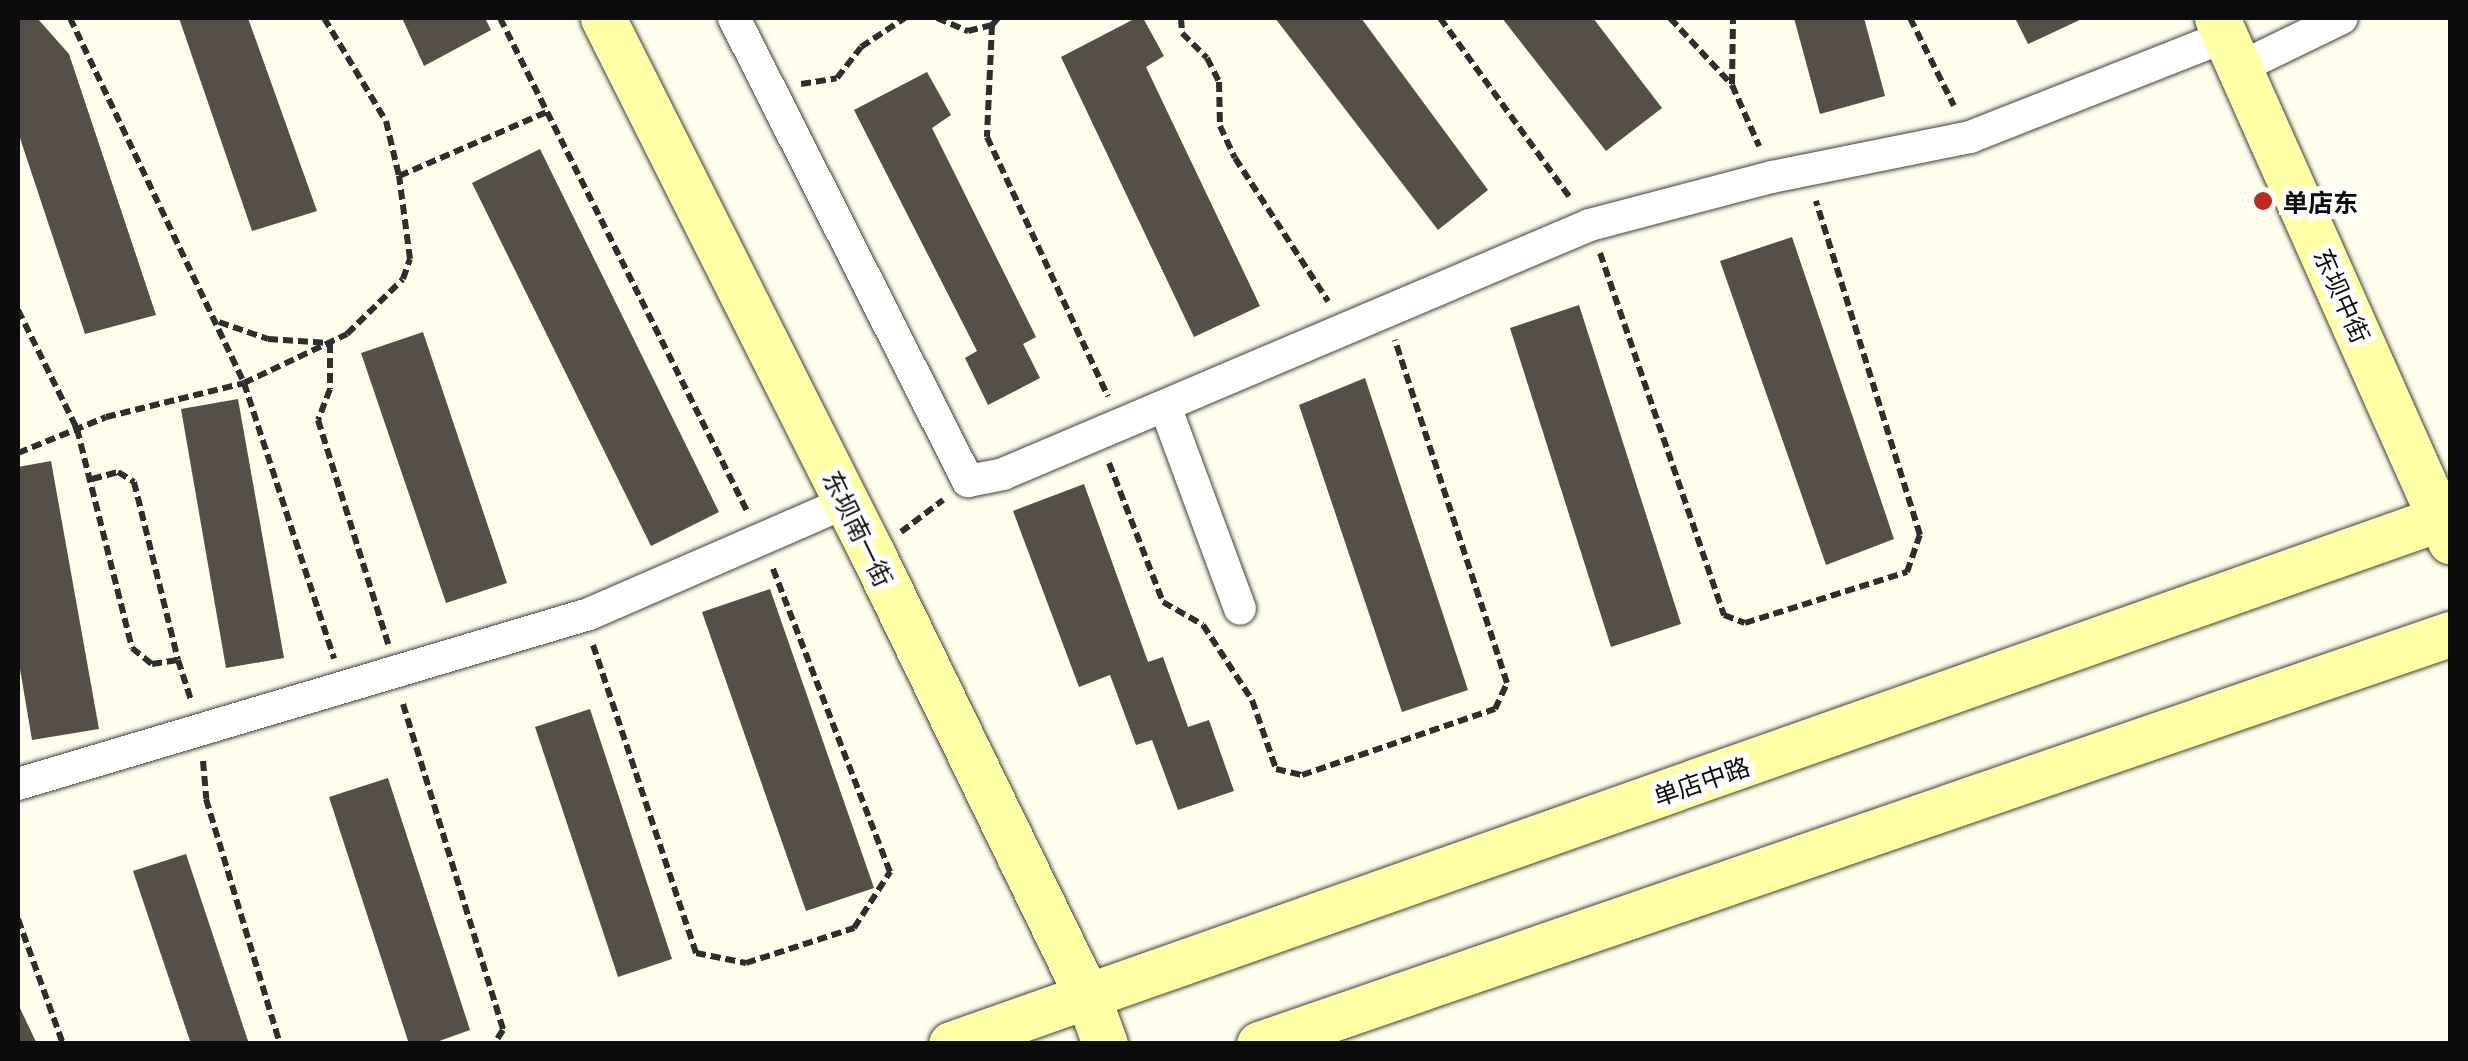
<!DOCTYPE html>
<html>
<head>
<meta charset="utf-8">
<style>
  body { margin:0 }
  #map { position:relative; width:2468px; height:1061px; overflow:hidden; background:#fffdeb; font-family:Georgia,"Noto Sans SC",serif }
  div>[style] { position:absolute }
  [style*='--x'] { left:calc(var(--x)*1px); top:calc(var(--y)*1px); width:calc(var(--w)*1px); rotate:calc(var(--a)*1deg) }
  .building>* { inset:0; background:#554f48 }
  .path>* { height:6px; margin-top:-3px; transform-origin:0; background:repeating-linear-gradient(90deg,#2e2e2e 0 10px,transparent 0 15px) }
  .roads { filter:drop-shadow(0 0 2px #3f3f3f) drop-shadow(0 0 2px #3f3f3f) }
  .street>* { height:32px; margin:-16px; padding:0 16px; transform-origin:16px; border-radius:16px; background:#fff }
  .secondary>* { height:45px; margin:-22.5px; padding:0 22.5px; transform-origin:22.5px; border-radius:22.5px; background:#ffffa6 }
  .dots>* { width:28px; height:28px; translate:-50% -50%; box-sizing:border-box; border:5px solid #fff; border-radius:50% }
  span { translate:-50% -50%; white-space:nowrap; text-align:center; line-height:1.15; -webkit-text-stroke:10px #fff; paint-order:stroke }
  .poi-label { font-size:25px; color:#0c0c0c; font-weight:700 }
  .left { translate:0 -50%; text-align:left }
  .street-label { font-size:25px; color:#0c0c0c }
  .frame { position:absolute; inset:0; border:20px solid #0c0c0c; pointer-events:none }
</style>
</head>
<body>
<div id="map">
  <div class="building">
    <div style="clip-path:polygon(18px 18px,37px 18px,69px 54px,156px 315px,85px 334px,18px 132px)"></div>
    <div style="clip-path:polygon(179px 18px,248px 18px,317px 211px,252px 231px)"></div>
    <div style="clip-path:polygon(402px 18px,485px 18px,491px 30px,424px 66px)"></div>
    <div style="clip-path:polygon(1136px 18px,1143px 18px,1164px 56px,1146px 67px,1260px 306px,1194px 337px,1061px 57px)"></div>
    <div style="clip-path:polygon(1275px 18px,1361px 18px,1488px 190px,1438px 230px)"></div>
    <div style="clip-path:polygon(1502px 18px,1593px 18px,1662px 108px,1606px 151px)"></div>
    <div style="clip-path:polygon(1794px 18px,1864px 18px,1885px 96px,1820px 114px)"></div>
    <div style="clip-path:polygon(2015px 18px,2084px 18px,2028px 44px)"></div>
    <div style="clip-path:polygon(927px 72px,951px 115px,932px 128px,1036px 337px,1023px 344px,1040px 378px,988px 405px,965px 358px,977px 351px,854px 110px)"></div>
    <div style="clip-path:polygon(540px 149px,719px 512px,651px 546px,472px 183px)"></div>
    <div style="clip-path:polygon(1792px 237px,1894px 539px,1826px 565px,1720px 261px)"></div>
    <div style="clip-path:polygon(1579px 305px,1681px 624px,1611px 647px,1510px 328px)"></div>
    <div style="clip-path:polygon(423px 332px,507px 583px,446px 603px,361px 353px)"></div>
    <div style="clip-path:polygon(1365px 378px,1468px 690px,1402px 712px,1299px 405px)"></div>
    <div style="clip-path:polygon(238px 399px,284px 658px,226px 668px,181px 409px)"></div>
    <div style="clip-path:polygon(51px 461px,99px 729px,32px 740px,18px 657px,18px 467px)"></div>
    <div style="clip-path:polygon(1084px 484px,1148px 662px,1163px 657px,1188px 727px,1209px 720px,1234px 791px,1178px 810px,1152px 740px,1136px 745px,1110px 675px,1079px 687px,1013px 511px)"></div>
    <div style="clip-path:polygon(770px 589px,874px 888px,806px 911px,702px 612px)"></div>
    <div style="clip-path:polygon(590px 709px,672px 959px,618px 977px,535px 727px)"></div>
    <div style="clip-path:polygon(388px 778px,470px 1030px,431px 1044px,409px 1044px,329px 797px)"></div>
    <div style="clip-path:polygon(186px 854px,249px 1044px,191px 1044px,133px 871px)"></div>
    <div style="clip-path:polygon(18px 1004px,37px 1044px,18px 1044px)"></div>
  </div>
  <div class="path">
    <div style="--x:70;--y:18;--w:404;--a:64.5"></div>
    <div style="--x:244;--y:383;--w:290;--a:71.9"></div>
    <div style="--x:324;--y:18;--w:120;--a:59"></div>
    <div style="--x:386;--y:121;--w:57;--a:76.7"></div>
    <div style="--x:500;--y:18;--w:551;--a:63.39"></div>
    <div style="--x:937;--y:18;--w:34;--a:23"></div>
    <div style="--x:968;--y:31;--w:25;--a:-14"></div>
    <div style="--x:992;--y:25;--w:112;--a:92.6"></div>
    <div style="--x:987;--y:137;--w:286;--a:65"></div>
    <div style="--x:1181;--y:18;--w:15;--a:86"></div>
    <div style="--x:1182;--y:33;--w:35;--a:45"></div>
    <div style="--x:1207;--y:58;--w:27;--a:63"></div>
    <div style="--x:1219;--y:82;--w:44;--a:88.7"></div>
    <div style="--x:1220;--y:126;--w:35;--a:65"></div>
    <div style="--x:1235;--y:158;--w:171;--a:57"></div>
    <div style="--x:1440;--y:18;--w:223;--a:54.1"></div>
    <div style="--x:1670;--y:18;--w:91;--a:47.2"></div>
    <div style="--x:1732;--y:85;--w:67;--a:66.1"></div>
    <div style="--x:1910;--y:18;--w:98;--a:63.4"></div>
    <div style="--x:992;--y:25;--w:9;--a:-49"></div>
    <div style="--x:801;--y:84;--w:36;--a:-9"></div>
    <div style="--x:837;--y:78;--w:39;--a:-52"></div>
    <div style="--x:861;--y:47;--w:53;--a:-33.4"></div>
    <div style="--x:1732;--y:84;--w:66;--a:-89.1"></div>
    <div style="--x:1600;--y:253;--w:383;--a:71.1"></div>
    <div style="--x:1724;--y:615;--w:22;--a:21"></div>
    <div style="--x:1745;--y:623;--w:170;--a:-17.5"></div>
    <div style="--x:1907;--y:572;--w:39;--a:-71"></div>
    <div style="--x:1920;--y:535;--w:350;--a:-107.3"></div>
    <div style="--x:18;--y:310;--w:133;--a:63.6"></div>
    <div style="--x:77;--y:429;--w:226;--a:75.9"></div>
    <div style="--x:132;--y:648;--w:26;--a:39"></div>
    <div style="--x:152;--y:664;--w:26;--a:-9"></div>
    <div style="--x:178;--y:660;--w:42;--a:72"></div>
    <div style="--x:219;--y:322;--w:52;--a:19.1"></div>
    <div style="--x:268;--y:339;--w:61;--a:3.8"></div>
    <div style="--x:330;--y:343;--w:46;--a:90"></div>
    <div style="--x:330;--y:389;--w:33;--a:111"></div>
    <div style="--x:318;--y:420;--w:235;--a:72.6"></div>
    <div style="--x:18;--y:453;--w:95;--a:-22.2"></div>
    <div style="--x:106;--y:417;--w:142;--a:-13.8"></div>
    <div style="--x:244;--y:383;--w:114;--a:-25.4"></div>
    <div style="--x:347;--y:334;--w:78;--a:-44.5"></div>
    <div style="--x:403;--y:279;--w:21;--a:-71"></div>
    <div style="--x:410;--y:259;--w:84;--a:-97.5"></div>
    <div style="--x:399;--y:176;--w:161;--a:-23.4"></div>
    <div style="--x:1109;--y:463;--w:149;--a:68.8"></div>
    <div style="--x:1163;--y:602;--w:46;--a:29.9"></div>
    <div style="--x:1203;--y:625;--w:90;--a:56.8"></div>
    <div style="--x:1252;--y:700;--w:73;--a:70.8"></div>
    <div style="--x:1276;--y:769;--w:27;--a:13"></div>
    <div style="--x:1302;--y:775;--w:204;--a:-18.9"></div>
    <div style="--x:1495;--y:709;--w:29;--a:-65"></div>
    <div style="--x:1507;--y:683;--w:361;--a:-108.1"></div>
    <div style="--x:92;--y:479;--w:27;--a:-15"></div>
    <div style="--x:118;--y:472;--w:19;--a:32"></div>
    <div style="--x:134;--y:482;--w:183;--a:76.1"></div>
    <div style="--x:901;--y:532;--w:53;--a:-37.3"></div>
    <div style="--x:593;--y:645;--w:325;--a:71.5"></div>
    <div style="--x:696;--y:953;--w:51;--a:11.3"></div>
    <div style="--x:746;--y:963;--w:114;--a:-18"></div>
    <div style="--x:854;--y:928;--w:67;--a:-57.3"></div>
    <div style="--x:890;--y:872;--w:326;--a:-111.1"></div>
    <div style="--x:403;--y:704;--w:341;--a:72.9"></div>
    <div style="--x:503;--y:1030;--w:17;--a:123"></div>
    <div style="--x:203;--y:761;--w:38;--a:85"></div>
    <div style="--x:206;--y:799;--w:256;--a:73.2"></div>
    <div style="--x:18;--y:919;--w:133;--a:70.2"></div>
  </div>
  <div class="roads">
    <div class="street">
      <div style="--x:734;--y:18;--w:519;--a:63.19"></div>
      <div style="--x:968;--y:481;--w:36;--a:-11"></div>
      <div style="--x:1003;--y:474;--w:638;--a:-22.99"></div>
      <div style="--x:1590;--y:225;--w:188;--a:-14.8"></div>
      <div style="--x:1772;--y:177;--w:202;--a:-11.4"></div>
      <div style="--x:1970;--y:137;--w:275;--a:-21.5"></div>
      <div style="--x:2241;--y:67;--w:112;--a:-25.9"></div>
      <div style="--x:1165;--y:406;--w:216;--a:69.7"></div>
      <div style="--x:18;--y:784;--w:596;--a:-16.58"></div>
      <div style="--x:589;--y:614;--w:281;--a:-23.5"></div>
    </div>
    <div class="secondary">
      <div style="--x:603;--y:18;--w:599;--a:63.31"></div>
      <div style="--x:872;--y:553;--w:494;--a:64.1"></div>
      <div style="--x:1088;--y:997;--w:50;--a:70.1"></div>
      <div style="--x:2217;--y:18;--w:573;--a:65.99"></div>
      <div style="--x:951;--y:1044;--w:1590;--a:-19.44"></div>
      <div style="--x:1259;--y:1044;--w:1260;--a:-19"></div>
    </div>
  </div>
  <div class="dots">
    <div style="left:2263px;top:201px;background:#c2291e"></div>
  </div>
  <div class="poi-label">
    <span class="left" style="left:2283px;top:201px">单店东</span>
  </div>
  <div class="street-label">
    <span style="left:2343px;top:295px;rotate:66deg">东坝中街</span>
    <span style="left:859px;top:528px;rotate:64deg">东坝南一街</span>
    <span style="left:1701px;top:780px;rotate:-19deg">单店中路</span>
  </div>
  <div class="frame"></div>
</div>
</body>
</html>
